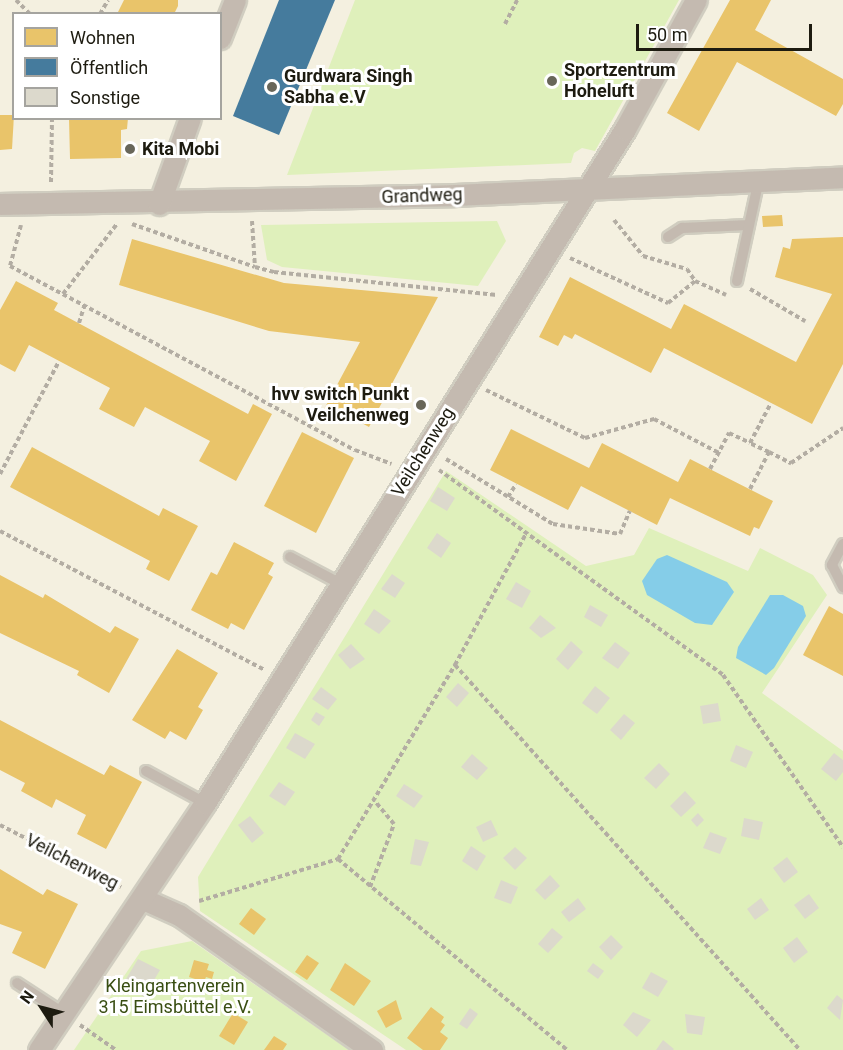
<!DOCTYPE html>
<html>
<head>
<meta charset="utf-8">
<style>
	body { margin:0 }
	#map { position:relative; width:843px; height:1050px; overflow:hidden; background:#f4f0e0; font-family:Roboto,sans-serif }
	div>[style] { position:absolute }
	.green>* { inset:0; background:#dff0bb }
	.water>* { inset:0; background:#85cde8 }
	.homes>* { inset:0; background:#e9c46a }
	.public>* { inset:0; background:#457b9d }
	.building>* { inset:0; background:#dcd9cc }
	.path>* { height:4px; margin-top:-2px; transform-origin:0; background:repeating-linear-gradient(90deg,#b3ada3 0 4.5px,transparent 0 7.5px) }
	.roads { filter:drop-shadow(2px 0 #d0cdc0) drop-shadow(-2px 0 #d0cdc0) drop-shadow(0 2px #d0cdc0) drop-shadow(0 -2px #d0cdc0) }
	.service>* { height:10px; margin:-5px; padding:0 5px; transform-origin:5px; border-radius:5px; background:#c4bab0 }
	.minor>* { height:21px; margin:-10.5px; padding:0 10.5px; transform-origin:10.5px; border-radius:10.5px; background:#c4bab0 }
	.dots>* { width:16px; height:16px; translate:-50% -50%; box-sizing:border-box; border:3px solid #fff; border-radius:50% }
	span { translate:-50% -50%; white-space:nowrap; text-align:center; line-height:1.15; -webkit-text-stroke:6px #fff; paint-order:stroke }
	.poi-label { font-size:18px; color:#1d1b10; font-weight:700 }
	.left { translate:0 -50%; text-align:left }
	.right { translate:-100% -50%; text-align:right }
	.street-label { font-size:18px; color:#1d1b10 }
	.park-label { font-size:18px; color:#394e12 }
	.legend { position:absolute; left:12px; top:12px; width:210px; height:108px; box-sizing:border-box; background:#fff; border:2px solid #a5a49f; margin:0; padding:8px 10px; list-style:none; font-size:18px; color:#1d1b10 }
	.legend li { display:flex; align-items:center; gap:12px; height:30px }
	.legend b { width:30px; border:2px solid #a5a49f }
	.north { position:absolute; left:12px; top:978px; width:60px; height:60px; -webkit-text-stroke:4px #fff; paint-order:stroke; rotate:306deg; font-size:16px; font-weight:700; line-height:24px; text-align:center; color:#1d1b10 }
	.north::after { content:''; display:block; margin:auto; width:21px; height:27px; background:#1d1b10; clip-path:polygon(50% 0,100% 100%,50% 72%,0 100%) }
	.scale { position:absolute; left:636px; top:24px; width:176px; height:27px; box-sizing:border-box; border:3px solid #1d1b10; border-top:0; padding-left:8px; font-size:18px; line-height:21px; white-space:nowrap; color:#1d1b10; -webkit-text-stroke:4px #fff; paint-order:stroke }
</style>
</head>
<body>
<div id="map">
	<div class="green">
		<i style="clip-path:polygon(355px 0,679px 0,595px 151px,582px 148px,574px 153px,571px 163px,287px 175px)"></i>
		<i style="clip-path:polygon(497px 221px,506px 241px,478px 286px,282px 267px,267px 260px,261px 225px)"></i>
		<i style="clip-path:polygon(446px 471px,586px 566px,634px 555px,649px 528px,748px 571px,760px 548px,813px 575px,827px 595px,762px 693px,843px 751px,843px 1050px,406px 1050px,200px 911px,198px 877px)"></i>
		<i style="clip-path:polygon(192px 941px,349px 1050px,74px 1050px,141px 951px)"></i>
	</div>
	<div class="water">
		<i style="clip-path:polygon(667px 555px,727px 582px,734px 592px,712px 625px,695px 623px,647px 595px,642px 581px,657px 559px)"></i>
		<i style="clip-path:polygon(770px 595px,783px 595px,803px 606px,806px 616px,774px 668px,766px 675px,736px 658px,738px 647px)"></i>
	</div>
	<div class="homes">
		<i style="clip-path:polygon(124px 0,178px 0,178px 6px,174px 14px,117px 14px)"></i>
		<i style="clip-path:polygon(730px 0,771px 0,755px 30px,843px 79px,843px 104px,836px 116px,737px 62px,699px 131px,667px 113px)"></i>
		<i style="clip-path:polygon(0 115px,14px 115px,12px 149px,0 150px)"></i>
		<i style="clip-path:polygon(69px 118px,128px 118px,127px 129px,121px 130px,121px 158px,70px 159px)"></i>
		<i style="clip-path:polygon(782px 215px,783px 226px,763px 227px,762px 216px)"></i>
		<i style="clip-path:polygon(843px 237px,843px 364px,812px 424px,664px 348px,651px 373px,575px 334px,572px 339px,564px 335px,558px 346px,539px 337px,570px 277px,671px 329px,684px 304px,796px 362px,832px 294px,775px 277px,783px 247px,790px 249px,792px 239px)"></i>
		<i style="clip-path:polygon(132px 239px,284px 283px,438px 297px,369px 427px,343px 413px,338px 422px,322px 413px,360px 342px,269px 331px,119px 285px)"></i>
		<i style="clip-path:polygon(16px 281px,58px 303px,54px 310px,248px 414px,253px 404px,272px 414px,236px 481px,199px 461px,210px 441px,145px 407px,134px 427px,99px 409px,110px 388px,29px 345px,15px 372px,0 364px,0 310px)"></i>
		<i style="clip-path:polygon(511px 429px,589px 468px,602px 443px,678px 482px,690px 459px,773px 501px,759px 529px,754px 527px,750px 536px,670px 498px,657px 525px,581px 486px,568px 510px,490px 470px)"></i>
		<i style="clip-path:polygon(302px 432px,354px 458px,316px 533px,264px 506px)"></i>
		<i style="clip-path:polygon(32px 447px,159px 516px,163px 508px,198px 526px,169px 581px,146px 569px,150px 561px,10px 487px)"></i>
		<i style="clip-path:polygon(234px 542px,274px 563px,268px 574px,273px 577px,244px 630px,231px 623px,228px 629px,191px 610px,211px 572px,217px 575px)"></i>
		<i style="clip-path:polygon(0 575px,43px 598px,45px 594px,110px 633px,115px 626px,139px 639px,109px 693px,77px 675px,79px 671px,0 633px)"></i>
		<i style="clip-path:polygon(829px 606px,843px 614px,843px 676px,803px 655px)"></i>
		<i style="clip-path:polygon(177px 649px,218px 673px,198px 707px,203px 710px,186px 740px,170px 731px,165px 739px,132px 720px)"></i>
		<i style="clip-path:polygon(0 720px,104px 775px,110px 765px,142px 782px,106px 849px,77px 834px,86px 815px,56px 799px,52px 808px,21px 791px,25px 783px,0 770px)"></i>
		<i style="clip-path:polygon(0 869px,43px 895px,47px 889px,78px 904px,45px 969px,12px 953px,22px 932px,0 924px)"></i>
		<i style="clip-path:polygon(251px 908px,266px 919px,254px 935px,239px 924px)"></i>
		<i style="clip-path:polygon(307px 955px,319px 963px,307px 980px,295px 972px)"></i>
		<i style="clip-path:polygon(194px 960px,209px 964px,207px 970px,214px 972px,212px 979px,206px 977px,204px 982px,189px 977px)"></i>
		<i style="clip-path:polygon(345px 963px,371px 981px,354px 1006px,330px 990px)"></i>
		<i style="clip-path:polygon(396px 1000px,402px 1019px,386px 1028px,377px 1011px)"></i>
		<i style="clip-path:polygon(431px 1007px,444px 1017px,441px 1022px,445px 1025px,440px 1032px,448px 1038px,440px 1050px,423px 1050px,407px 1038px)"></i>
		<i style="clip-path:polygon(233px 1013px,248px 1022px,234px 1045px,219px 1036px)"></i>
		<i style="clip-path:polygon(274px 1036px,287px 1044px,283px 1050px,264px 1050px)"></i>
	</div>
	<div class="public">
		<i style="clip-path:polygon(279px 0,335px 0,279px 135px,233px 116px)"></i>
	</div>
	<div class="building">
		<i style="clip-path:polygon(438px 487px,455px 498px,447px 511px,430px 501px)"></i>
		<i style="clip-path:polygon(437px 533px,451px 543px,441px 558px,427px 548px)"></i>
		<i style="clip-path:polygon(392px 574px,405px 583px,395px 598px,381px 589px)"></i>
		<i style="clip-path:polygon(516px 582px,531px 591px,522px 608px,506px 599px)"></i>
		<i style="clip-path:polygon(590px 605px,608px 615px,601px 627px,584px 617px)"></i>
		<i style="clip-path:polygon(374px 609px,391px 621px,379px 634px,364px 624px)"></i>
		<i style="clip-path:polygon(540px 615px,556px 628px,541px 638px,529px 628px)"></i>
		<i style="clip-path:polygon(571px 641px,583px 652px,568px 670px,556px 659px)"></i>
		<i style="clip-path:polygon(615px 642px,630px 653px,618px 669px,602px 658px)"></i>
		<i style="clip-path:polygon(351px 644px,365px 659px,350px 669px,338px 655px)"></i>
		<i style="clip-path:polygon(458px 683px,469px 693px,457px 707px,446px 697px)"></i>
		<i style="clip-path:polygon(595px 686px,610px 698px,597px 714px,582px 703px)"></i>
		<i style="clip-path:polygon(321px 687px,337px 699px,328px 710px,312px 699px)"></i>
		<i style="clip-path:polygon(718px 703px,721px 721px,703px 724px,700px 706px)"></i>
		<i style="clip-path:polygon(316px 712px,325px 717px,319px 726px,311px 720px)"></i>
		<i style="clip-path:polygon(624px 714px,635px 723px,621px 740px,610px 730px)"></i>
		<i style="clip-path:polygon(295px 733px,315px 744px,305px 759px,286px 748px)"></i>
		<i style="clip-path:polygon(736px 745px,753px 752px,746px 768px,730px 761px)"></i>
		<i style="clip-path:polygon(834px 753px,843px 760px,843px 772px,836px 781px,821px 769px)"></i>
		<i style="clip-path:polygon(472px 754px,488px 768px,477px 780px,461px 767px)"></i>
		<i style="clip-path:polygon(659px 763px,670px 774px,656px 789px,644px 778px)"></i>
		<i style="clip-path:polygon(279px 782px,295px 792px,285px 806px,269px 796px)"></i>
		<i style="clip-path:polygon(404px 784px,423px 796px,414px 808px,396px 796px)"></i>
		<i style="clip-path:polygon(685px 791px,696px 803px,681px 817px,670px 806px)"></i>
		<i style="clip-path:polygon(698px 813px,704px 820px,697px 827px,691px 820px)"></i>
		<i style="clip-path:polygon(250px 816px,264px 833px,252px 843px,238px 825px)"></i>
		<i style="clip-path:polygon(744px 818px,763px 822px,759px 840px,741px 836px)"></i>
		<i style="clip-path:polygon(491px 820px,498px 835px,483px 842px,476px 827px)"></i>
		<i style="clip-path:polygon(710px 832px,727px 838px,720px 854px,703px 848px)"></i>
		<i style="clip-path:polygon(415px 839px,429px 842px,421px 866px,410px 864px)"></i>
		<i style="clip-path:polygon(471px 846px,486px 856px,477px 871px,462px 861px)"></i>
		<i style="clip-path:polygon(515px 847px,527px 858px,515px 870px,503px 858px)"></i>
		<i style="clip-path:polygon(787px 857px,798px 872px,784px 883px,773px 868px)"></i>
		<i style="clip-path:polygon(550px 875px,560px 886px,545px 900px,535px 890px)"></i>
		<i style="clip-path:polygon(501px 880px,518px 887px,511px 904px,494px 898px)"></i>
		<i style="clip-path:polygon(809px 894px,819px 908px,805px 919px,794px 905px)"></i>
		<i style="clip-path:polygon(578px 898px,586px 909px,569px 922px,561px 912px)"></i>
		<i style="clip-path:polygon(761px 898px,769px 910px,755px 920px,747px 909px)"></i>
		<i style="clip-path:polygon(552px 928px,563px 937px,548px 953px,538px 944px)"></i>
		<i style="clip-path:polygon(611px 935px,623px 947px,611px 960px,599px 947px)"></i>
		<i style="clip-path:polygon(797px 937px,808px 952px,794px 963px,783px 948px)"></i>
		<i style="clip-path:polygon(138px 959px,160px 970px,144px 997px,123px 984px)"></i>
		<i style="clip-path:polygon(593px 963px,604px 971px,598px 979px,587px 971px)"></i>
		<i style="clip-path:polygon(651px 972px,668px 981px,658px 997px,642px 988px)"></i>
		<i style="clip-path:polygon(837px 995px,843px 1000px,840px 1020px,827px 1008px)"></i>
		<i style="clip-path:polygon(470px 1008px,478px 1014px,467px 1029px,459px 1024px)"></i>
		<i style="clip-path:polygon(633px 1012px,651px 1020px,637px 1037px,623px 1025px)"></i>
		<i style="clip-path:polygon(685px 1014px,705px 1017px,702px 1035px,687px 1033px)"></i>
		<i style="clip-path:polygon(663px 1040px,674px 1049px,673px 1050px,656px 1050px)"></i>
	</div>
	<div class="path">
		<i style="left:16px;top:0;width:20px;rotate:45deg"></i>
		<i style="left:100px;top:14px;width:16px;rotate:-60deg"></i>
		<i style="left:505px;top:24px;width:27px;rotate:-63deg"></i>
		<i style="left:51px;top:182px;width:64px;rotate:-89.1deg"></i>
		<i style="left:614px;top:220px;width:46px;rotate:51.1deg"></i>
		<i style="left:643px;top:256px;width:46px;rotate:16.5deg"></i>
		<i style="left:687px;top:269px;width:14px;rotate:56deg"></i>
		<i style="left:695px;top:281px;width:34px;rotate:24deg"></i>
		<i style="left:252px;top:221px;width:46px;rotate:86.3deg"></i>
		<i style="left:255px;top:267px;width:20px;rotate:15deg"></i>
		<i style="left:274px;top:272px;width:224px;rotate:5.9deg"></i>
		<i style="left:132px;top:224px;width:130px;rotate:19.3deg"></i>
		<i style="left:21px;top:225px;width:42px;rotate:105deg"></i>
		<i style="left:10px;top:266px;width:391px;rotate:28.1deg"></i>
		<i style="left:355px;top:450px;width:39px;rotate:21deg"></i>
		<i style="left:570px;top:258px;width:108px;rotate:24.7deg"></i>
		<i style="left:668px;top:303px;width:35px;rotate:-39deg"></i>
		<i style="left:750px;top:289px;width:64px;rotate:30.2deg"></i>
		<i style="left:63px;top:294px;width:88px;rotate:-52.4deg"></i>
		<i style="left:79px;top:323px;width:17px;rotate:-73deg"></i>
		<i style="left:486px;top:390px;width:110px;rotate:25.9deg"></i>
		<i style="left:585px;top:438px;width:72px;rotate:-15.4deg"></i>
		<i style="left:654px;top:419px;width:73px;rotate:27.6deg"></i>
		<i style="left:769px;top:452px;width:25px;rotate:27deg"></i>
		<i style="left:791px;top:463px;width:63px;rotate:-33.9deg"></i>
		<i style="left:446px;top:459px;width:125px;rotate:31.3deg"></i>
		<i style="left:553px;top:524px;width:68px;rotate:8.5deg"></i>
		<i style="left:620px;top:534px;width:25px;rotate:-67deg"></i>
		<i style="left:710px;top:469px;width:41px;rotate:-62.2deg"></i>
		<i style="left:729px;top:433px;width:23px;rotate:25deg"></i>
		<i style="left:439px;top:470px;width:350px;rotate:35.8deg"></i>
		<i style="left:723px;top:675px;width:210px;rotate:55.1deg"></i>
		<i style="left:0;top:474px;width:127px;rotate:-62.4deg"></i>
		<i style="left:750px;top:489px;width:42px;rotate:-62.8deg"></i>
		<i style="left:769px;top:452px;width:21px;rotate:-155deg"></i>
		<i style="left:750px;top:443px;width:45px;rotate:-62.3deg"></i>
		<i style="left:508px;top:497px;width:15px;rotate:-58deg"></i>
		<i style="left:0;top:531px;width:299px;rotate:27.7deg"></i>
		<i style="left:455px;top:665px;width:517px;rotate:48.14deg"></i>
		<i style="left:0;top:825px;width:136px;rotate:27.1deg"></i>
		<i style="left:338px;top:859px;width:227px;rotate:-58.9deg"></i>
		<i style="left:455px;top:665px;width:151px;rotate:-61.6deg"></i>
		<i style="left:370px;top:887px;width:67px;rotate:-69.1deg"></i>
		<i style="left:394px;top:824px;width:31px;rotate:-130deg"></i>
		<i style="left:199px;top:901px;width:145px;rotate:-16.8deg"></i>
		<i style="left:338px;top:859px;width:298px;rotate:39.8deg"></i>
		<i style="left:80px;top:1025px;width:44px;rotate:34.8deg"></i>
	</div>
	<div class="roads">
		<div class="service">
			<i style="left:668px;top:237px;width:17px;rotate:-33deg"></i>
			<i style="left:682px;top:228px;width:67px;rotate:-2.6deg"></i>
			<i style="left:737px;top:281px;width:104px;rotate:-77.8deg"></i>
			<i style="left:843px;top:544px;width:24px;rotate:118deg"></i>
			<i style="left:832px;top:565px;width:25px;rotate:63deg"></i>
			<i style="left:290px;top:557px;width:58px;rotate:27.9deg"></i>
			<i style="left:146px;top:771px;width:67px;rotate:28.5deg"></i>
			<i style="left:17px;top:983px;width:55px;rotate:33.1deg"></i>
		</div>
		<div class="minor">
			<i style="left:220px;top:38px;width:41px;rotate:-68.5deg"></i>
			<i style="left:0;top:204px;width:454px;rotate:-1.1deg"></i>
			<i style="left:454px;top:195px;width:389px;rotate:-2.6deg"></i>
			<i style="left:159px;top:204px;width:91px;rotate:-70.2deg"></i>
			<i style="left:143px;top:899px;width:39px;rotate:24deg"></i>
			<i style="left:179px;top:915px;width:236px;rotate:35deg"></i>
			<i style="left:39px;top:1050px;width:298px;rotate:-56.1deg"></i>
			<i style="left:205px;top:803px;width:794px;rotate:-58.07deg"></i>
			<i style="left:625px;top:129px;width:147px;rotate:-61.2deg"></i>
		</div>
	</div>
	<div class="dots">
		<i style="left:552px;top:81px;background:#686659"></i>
		<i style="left:272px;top:87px;background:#686659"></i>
		<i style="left:130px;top:149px;background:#686659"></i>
		<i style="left:421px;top:405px;background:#686659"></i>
	</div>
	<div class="poi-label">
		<span class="left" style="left:564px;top:81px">Sportzentrum<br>Hoheluft</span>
		<span class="left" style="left:284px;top:87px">Gurdwara Singh<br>Sabha e.V</span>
		<span class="left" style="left:142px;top:149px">Kita Mobi</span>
		<span class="right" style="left:409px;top:405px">hvv switch Punkt<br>Veilchenweg</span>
	</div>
	<div class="street-label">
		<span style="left:422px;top:196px;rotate:-2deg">Grandweg</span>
		<span style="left:423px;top:452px;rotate:-58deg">Veilchenweg</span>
		<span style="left:72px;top:862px;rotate:27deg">Veilchenweg</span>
	</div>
	<div class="park-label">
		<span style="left:175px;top:997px">Kleingartenverein<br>315 Eimsbüttel e.V.</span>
	</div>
	<ul class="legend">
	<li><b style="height:16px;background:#e9c46a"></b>Wohnen</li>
	<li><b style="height:16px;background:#457b9d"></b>Öffentlich</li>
	<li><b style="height:16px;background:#dcd9cc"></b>Sonstige</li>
	</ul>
	<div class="north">N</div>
	<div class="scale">50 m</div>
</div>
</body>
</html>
